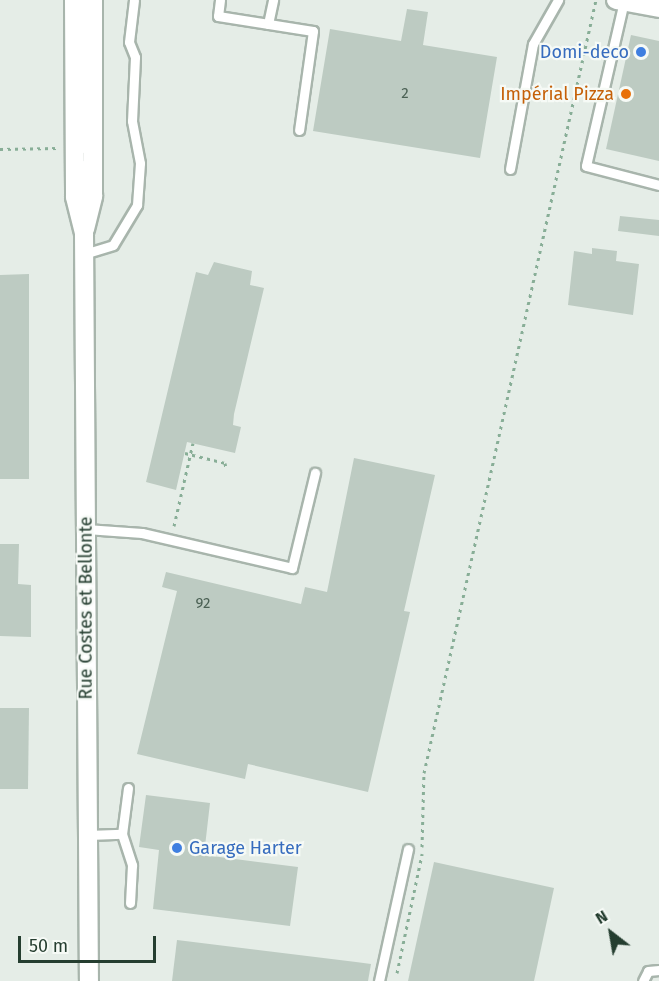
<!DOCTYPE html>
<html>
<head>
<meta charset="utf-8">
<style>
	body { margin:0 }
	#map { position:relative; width:659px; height:981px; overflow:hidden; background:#e5ede7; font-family:"Fira Sans",sans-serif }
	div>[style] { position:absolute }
	.building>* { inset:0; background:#bdcbc2 }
	.path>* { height:3px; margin-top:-1.5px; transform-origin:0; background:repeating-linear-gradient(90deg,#88ae97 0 3px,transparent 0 7.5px) }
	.roads { filter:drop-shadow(2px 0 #a8b5ac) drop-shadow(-2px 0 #a8b5ac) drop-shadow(0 2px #a8b5ac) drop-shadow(0 -2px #a8b5ac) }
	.service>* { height:9px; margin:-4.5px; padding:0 4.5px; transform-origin:4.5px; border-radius:4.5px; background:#fff }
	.tertiary>* { height:18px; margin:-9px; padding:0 9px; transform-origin:9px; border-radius:9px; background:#fff }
	.secondary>* { height:18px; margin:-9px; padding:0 9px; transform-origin:9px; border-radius:9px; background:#fff }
	.dots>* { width:16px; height:16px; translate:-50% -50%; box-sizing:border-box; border:3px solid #f6faf6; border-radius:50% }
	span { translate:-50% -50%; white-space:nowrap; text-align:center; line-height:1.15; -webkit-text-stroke:4.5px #f6faf6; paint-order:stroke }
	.number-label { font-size:15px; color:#4b6154 }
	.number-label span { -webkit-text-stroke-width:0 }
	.shop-label { font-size:18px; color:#366cbe }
	.right { translate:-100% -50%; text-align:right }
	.left { translate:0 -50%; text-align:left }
	.food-label { font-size:18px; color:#c56008 }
	.street-label { font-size:18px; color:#253e30 }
	.north { position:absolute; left:581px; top:903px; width:60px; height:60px; -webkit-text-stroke:4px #f6faf6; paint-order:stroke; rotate:329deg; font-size:16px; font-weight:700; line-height:24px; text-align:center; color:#253e30 }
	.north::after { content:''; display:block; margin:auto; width:21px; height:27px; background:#253e30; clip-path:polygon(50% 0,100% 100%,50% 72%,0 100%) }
	.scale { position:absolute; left:18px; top:936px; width:138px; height:27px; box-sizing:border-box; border:3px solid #253e30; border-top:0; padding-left:8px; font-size:18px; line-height:21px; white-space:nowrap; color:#253e30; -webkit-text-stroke:4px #f6faf6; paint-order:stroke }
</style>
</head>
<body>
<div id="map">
	<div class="building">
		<i style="clip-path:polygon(407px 9px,428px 12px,423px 45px,497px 57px,480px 158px,313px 131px,330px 29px,401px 41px)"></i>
		<i style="clip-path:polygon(631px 35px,659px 41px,659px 161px,606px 149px)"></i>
		<i style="clip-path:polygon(620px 216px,659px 220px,659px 236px,618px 231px)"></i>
		<i style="clip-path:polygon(592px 248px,617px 251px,616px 261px,639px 264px,633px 315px,568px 305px,574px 251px,592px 254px)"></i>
		<i style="clip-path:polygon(214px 262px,252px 271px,250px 285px,264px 288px,234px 414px,233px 425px,241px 427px,235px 453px,187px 442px,176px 490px,146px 482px,196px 272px,208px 275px)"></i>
		<i style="clip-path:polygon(29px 274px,29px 479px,0 479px,0 275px)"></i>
		<i style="clip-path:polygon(354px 458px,435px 475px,404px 611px,410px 612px,368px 792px,248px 764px,245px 779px,137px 754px,177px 591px,162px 587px,166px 572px,301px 604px,305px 587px,327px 592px)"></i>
		<i style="clip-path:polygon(0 544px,19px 544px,18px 584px,31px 585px,31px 637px,0 636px)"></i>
		<i style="clip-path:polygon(0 708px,29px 708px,28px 789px,0 789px)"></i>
		<i style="clip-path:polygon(146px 795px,210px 803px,204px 855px,298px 867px,290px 926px,153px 909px,159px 850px,139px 847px)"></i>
		<i style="clip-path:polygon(434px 862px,554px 888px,534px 981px,408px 981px)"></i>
		<i style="clip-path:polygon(177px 940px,356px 962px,371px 964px,368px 981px,172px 981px)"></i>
	</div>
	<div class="path">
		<i style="left:0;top:149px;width:58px;rotate:-1deg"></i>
		<i style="left:185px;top:453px;width:41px;rotate:14deg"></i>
		<i style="left:225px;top:463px;width:5px;rotate:79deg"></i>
		<i style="left:174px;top:526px;width:85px;rotate:-77.1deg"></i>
		<i style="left:422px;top:847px;width:74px;rotate:-88.5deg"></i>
		<i style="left:424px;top:773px;width:792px;rotate:-77.46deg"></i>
		<i style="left:397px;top:973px;width:122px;rotate:-78.1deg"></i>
	</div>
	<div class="roads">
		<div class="service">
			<i style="left:84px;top:0;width:148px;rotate:90deg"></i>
			<i style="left:220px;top:0;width:16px;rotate:97deg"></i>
			<i style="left:218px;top:16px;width:96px;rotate:9deg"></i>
			<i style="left:313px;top:31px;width:100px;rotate:98deg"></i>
			<i style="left:624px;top:1px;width:169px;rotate:103deg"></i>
			<i style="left:586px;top:166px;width:75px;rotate:14.6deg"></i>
			<i style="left:268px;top:24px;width:25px;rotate:-78deg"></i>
			<i style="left:510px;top:169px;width:127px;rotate:-79.6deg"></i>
			<i style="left:533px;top:44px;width:51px;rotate:-60.4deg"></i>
			<i style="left:84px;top:202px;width:37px;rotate:-90deg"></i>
			<i style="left:84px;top:254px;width:30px;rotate:-17deg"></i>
			<i style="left:113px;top:245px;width:47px;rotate:-59deg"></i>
			<i style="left:137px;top:205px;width:42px;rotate:-85.9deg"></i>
			<i style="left:140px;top:163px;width:43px;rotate:-100.8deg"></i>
			<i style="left:132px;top:121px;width:64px;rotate:-87.3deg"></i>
			<i style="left:135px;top:57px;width:16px;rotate:-112deg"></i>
			<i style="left:129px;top:42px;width:42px;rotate:-83.2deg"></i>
			<i style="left:86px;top:529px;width:56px;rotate:4.1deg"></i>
			<i style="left:142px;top:533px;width:154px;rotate:13.1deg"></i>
			<i style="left:292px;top:568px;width:98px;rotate:-76.4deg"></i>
			<i style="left:128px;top:788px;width:46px;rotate:97.4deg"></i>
			<i style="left:122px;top:834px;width:33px;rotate:72deg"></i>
			<i style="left:132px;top:865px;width:38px;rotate:93deg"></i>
			<i style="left:88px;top:835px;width:34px;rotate:-2deg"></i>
			<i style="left:379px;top:981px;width:135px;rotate:-77.6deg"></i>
			<i style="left:643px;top:981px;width:11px;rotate:-63deg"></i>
			<i style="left:648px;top:971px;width:11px;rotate:-5deg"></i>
		</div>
		<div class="tertiary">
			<i style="left:616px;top:0;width:44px;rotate:10.5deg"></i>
		</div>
		<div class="secondary">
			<i style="left:74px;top:0;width:197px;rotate:89.7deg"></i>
			<i style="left:75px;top:197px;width:38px;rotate:76deg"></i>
			<i style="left:84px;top:234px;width:747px;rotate:89.62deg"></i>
			<i style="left:85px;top:229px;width:34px;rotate:-76deg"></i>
			<i style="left:93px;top:196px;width:196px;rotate:-90deg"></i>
		</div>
	</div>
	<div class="dots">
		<i style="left:641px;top:52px;background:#3f7fe0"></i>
		<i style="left:626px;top:94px;background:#e8710a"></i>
		<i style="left:177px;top:848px;background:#3f7fe0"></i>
	</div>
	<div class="number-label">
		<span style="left:405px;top:94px">2</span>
		<span style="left:203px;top:604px">92</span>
	</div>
	<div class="shop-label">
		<span class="right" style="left:629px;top:52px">Domi-deco</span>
		<span class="left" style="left:189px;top:848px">Garage Harter</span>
	</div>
	<div class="food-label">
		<span class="right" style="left:614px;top:94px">Impérial Pizza</span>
	</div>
	<div class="street-label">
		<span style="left:86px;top:608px;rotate:-90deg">Rue Costes et Bellonte</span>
	</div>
	<div class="north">N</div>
	<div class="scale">50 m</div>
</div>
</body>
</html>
